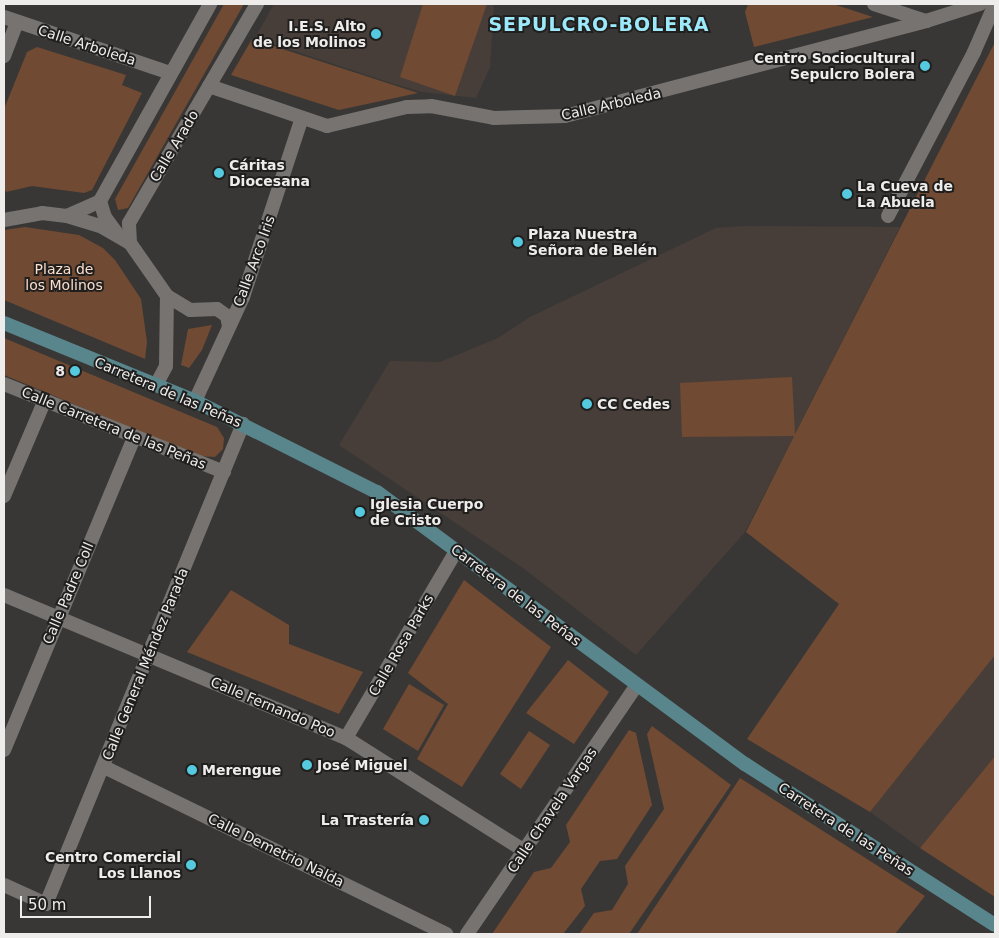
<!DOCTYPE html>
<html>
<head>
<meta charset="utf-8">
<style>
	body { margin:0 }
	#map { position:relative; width:999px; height:938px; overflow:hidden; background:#393735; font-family:"DejaVu Sans",sans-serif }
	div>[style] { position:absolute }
	.built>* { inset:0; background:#473e39 }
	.green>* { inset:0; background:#704a32 }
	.minor>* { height:14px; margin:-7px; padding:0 7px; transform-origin:7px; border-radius:7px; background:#767371 }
	.secondary>* { height:14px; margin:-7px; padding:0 7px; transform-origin:7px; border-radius:7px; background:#58868c }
	.dots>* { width:14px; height:14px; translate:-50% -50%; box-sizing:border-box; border:2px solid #201f1e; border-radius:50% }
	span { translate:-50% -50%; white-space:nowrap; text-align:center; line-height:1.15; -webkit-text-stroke:4px #201f1e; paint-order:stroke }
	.poi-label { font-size:14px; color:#efedec; font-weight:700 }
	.right { translate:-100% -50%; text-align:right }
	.left { translate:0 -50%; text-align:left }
	.street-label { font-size:14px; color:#efedec }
	.park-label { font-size:14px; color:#faddcb }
	.district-label { font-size:19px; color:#9be9fa; font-weight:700; letter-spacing:1px }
	.frame { position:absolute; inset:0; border:5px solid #efedec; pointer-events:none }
	.scale { position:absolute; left:20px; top:896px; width:131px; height:22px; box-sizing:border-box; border:2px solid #efedec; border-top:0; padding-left:6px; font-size:15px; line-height:18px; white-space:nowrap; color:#efedec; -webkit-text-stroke:4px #201f1e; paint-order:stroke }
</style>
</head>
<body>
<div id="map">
	<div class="built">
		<i style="clip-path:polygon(274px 4px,494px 4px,490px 67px,476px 98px,422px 92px,391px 83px,255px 38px)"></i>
		<i style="clip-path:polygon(744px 226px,900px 227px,745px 532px,636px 655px,523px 568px,339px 445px,390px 361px,440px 362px,498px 338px,530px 317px,716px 228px)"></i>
		<i style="clip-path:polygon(995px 654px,995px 756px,920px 848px,870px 812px)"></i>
	</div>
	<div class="green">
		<i style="clip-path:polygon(224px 4px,244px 4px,128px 208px,118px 210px,115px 199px)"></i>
		<i style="clip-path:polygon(423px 4px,487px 4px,455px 96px,400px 77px)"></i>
		<i style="clip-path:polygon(748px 4px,833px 4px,873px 17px,754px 47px,745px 12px)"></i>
		<i style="clip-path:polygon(995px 35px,995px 655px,870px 812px,747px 739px,839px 604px,746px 532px,794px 436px,682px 437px,680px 383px,792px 377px,795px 434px,994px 44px)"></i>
		<i style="clip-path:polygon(252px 39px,418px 93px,339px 110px,231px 75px)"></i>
		<i style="clip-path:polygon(37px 47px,126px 75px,122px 85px,142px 93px,92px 190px,84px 193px,32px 186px,6px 192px,4px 188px,4px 109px,27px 52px)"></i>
		<i style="clip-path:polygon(25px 227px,79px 235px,103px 248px,115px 260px,141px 299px,147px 342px,145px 359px,4px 300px,4px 230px)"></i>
		<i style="clip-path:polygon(212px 325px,202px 350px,189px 368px,181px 365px,188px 329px)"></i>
		<i style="clip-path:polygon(4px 338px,217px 427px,224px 438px,223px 449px,215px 457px,198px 456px,4px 375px)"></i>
		<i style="clip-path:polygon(464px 580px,551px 647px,462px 787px,417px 759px,448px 704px,408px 673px)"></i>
		<i style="clip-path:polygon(231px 590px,289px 625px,289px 644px,363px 672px,339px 714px,187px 652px)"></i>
		<i style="clip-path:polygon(568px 660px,609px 692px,574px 744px,526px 713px)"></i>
		<i style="clip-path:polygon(409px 684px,444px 705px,418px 751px,383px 729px)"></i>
		<i style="clip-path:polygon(652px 726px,731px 785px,629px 934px,579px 934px,594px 913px,612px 910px,628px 884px,625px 866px,664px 809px,647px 734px)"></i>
		<i style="clip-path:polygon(629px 730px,636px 733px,652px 805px,617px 859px,600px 861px,581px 889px,585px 906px,563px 934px,492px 934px,534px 872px,551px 868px,570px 842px,566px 825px)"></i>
		<i style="clip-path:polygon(529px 731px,550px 745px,521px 789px,500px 774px)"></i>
		<i style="clip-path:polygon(995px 756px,995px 897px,920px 848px)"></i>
		<i style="clip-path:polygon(740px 778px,925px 896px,895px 934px,637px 934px)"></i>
	</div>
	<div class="minor">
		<i style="left:874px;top:4px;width:55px;rotate:18.1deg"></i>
		<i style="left:4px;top:17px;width:175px;rotate:18.6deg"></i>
		<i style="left:4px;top:56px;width:36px;rotate:-69deg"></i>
		<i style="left:209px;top:86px;width:125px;rotate:18.7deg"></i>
		<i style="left:327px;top:126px;width:82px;rotate:-13.4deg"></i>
		<i style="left:407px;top:107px;width:24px;rotate:-2deg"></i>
		<i style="left:431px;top:106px;width:64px;rotate:10.8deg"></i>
		<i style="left:494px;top:118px;width:71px;rotate:-1.6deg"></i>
		<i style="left:565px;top:116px;width:373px;rotate:-14.7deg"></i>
		<i style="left:926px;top:21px;width:57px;rotate:-17.5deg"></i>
		<i style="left:100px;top:201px;width:17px;rotate:73deg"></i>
		<i style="left:105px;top:217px;width:19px;rotate:54deg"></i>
		<i style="left:67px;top:216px;width:36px;rotate:-24deg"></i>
		<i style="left:100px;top:201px;width:226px;rotate:-60.8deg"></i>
		<i style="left:888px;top:216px;width:185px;rotate:-62.3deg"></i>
		<i style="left:974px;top:52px;width:52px;rotate:-66.4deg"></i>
		<i style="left:4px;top:220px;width:39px;rotate:-10deg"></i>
		<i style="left:42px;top:213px;width:25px;rotate:7deg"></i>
		<i style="left:67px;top:216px;width:37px;rotate:17deg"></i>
		<i style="left:102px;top:227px;width:32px;rotate:30deg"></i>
		<i style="left:130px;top:243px;width:65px;rotate:55.1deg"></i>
		<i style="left:167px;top:296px;width:27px;rotate:31deg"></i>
		<i style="left:190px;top:310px;width:27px;rotate:-2deg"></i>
		<i style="left:217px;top:309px;width:12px;rotate:35deg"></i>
		<i style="left:227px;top:316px;width:10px;rotate:79deg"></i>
		<i style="left:130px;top:243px;width:20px;rotate:-93deg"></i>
		<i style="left:129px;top:223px;width:254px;rotate:-59.7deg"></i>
		<i style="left:4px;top:384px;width:237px;rotate:21.8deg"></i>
		<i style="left:156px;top:385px;width:21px;rotate:-62deg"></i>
		<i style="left:166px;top:366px;width:70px;rotate:-89.2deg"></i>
		<i style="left:195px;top:401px;width:115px;rotate:-65.2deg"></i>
		<i style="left:243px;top:297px;width:188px;rotate:-71.8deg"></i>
		<i style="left:4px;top:496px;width:104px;rotate:-66.9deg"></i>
		<i style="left:4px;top:595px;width:371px;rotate:22.7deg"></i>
		<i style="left:346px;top:738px;width:212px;rotate:32.3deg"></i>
		<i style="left:346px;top:738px;width:217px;rotate:-59.5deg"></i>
		<i style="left:4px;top:750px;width:338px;rotate:-67.4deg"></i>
		<i style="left:104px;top:767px;width:381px;rotate:26deg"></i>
		<i style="left:4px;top:885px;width:46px;rotate:24.3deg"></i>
		<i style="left:46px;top:904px;width:519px;rotate:-67.69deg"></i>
		<i style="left:467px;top:934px;width:300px;rotate:-55.7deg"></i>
	</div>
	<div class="secondary">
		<i style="left:4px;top:323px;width:206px;rotate:22.2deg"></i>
		<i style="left:195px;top:401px;width:203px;rotate:26.6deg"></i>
		<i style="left:377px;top:492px;width:458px;rotate:36.5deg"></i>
		<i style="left:745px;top:764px;width:297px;rotate:32.8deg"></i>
	</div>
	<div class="dots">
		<i style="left:376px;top:34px;background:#55cadf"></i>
		<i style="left:925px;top:66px;background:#55cadf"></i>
		<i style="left:219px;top:173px;background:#55cadf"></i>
		<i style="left:847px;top:194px;background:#55cadf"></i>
		<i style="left:518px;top:242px;background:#55cadf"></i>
		<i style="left:75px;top:371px;background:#55cadf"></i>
		<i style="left:587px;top:404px;background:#55cadf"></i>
		<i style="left:360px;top:512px;background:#55cadf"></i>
		<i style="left:307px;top:765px;background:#55cadf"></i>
		<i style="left:192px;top:770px;background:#55cadf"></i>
		<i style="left:424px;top:820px;background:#55cadf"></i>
		<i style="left:191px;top:865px;background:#55cadf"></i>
	</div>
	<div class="poi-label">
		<span class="right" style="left:366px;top:34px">I.E.S. Alto<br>de los Molinos</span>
		<span class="right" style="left:915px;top:66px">Centro Sociocultural<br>Sepulcro Bolera</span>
		<span class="left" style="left:229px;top:173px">Cáritas<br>Diocesana</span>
		<span class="left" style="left:857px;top:194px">La Cueva de<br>La Abuela</span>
		<span class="left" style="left:528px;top:242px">Plaza Nuestra<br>Señora de Belén</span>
		<span class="right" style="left:65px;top:371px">8</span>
		<span class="left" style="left:597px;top:404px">CC Cedes</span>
		<span class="left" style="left:370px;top:512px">Iglesia Cuerpo<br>de Cristo</span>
		<span class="left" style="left:317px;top:765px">José Miguel</span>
		<span class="left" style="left:202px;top:770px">Merengue</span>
		<span class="right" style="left:414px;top:820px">La Trastería</span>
		<span class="right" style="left:181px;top:865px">Centro Comercial<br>Los Llanos</span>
	</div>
	<div class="street-label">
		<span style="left:87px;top:45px;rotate:18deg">Calle Arboleda</span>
		<span style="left:611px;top:104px;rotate:-13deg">Calle Arboleda</span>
		<span style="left:174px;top:146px;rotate:-59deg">Calle Arado</span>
		<span style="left:254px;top:261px;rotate:-70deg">Calle Arco Iris</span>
		<span style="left:168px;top:392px;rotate:23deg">Carretera de las Peñas</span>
		<span style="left:114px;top:428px;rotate:22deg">Calle Carretera de las Peñas</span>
		<span style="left:68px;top:593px;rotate:-67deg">Calle Padre Coll</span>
		<span style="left:516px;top:595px;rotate:37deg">Carretera de las Peñas</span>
		<span style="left:401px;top:645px;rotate:-60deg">Calle Rosa Parks</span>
		<span style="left:145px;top:664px;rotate:-68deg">Calle General Méndez Parada</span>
		<span style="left:273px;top:707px;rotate:23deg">Calle Fernando Poo</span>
		<span style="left:552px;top:810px;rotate:-56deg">Calle Chavela Vargas</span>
		<span style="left:846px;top:829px;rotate:33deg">Carretera de las Peñas</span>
		<span style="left:276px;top:850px;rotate:26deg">Calle Demetrio Nalda</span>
	</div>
	<div class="park-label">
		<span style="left:64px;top:277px">Plaza de<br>los Molinos</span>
	</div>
	<div class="district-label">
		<span style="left:599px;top:25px">SEPULCRO-BOLERA</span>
	</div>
	<div class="frame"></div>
	<div class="scale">50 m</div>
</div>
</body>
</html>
